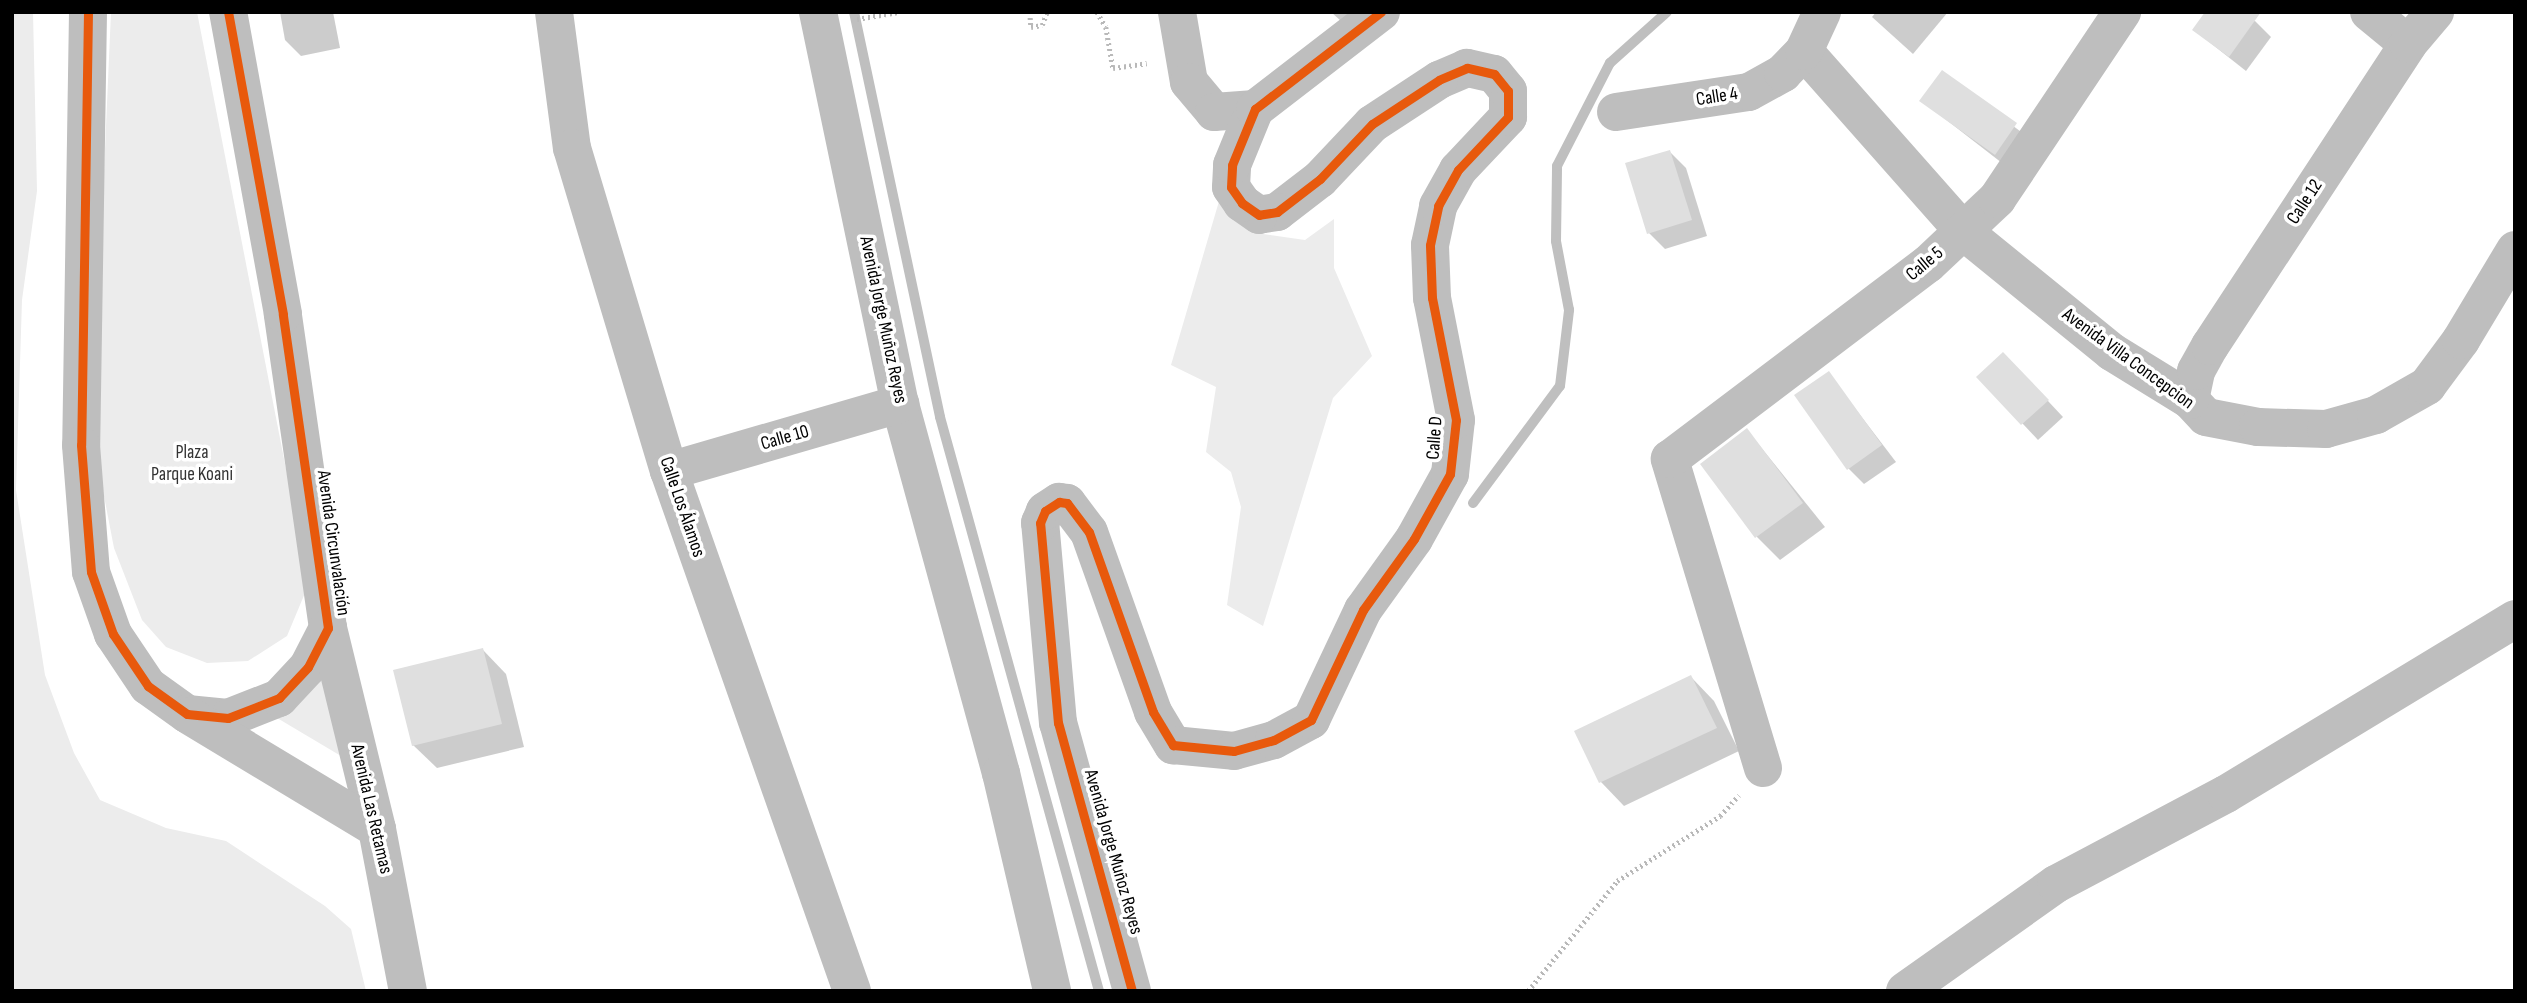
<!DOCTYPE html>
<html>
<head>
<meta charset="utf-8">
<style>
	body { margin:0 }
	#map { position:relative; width:2527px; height:1003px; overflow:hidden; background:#fff; font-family:"Sofia Sans Condensed",sans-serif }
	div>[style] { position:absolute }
	.green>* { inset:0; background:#ececec }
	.shadow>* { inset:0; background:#0003 }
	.stream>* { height:10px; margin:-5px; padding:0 5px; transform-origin:5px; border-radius:5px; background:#bfbfbf }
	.building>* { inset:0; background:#dfdfdf }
	.path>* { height:4.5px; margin-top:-2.25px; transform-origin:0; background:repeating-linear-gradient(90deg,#b9b9b9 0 2px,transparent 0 5.5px) }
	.minor>* { height:38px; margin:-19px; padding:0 19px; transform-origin:19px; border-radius:19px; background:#bebebe }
	.cycleway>* { height:9px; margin:-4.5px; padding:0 4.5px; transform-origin:4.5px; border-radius:4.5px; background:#e8590c }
	span { translate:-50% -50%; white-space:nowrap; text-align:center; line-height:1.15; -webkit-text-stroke:7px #fff; paint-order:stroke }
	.street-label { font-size:19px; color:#000 }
	.park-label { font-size:19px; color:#333 }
	.frame { position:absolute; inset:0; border:14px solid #000; pointer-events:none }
</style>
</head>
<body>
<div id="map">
	<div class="green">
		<i style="clip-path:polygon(12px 12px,33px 12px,37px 191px,22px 300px,16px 490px,45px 675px,74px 753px,100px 800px,166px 828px,226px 841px,325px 906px,351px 929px,366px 991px,12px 991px)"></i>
		<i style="clip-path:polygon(111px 12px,197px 12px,300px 541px,305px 593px,287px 636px,248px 661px,207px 663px,166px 647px,142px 620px,114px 548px,99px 470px,96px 355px)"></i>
		<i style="clip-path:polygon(1222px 191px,1263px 234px,1305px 240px,1334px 219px,1334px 268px,1372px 356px,1333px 398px,1263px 626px,1227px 605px,1241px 507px,1231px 472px,1206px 452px,1216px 387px,1171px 365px)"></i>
		<i style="clip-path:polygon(323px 661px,341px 756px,262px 709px)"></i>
	</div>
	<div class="shadow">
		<i style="clip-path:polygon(280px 12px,333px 12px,340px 48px,301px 56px,285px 40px)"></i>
		<i style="clip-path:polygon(1331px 12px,1365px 12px,1341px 21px)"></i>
		<i style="clip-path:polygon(1876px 12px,1948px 12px,1913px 54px,1872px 17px)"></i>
		<i style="clip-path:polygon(2255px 21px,2271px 37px,2246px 71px,2194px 30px)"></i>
		<i style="clip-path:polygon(1942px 73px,2032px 140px,2011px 170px,1922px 101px)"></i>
		<i style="clip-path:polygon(1670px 152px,1686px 168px,1707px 236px,1665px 249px,1649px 233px)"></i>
		<i style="clip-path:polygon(2019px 370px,2063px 417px,2038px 440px,1979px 377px)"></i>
		<i style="clip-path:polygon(1828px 373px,1896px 462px,1864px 484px,1848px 468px)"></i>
		<i style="clip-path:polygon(1747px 430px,1825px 527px,1780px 560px,1757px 537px)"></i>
		<i style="clip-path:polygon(483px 650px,506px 674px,524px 747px,437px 768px,413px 745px)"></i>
		<i style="clip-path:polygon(1691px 677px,1714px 701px,1739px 751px,1624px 806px,1601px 782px,1576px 732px)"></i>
	</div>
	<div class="stream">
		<i style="left:854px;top:12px;width:414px;rotate:78deg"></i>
		<i style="left:940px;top:417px;width:596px;rotate:74.52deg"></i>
		<i style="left:1473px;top:503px;width:146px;rotate:-53.4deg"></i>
		<i style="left:1560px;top:386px;width:77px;rotate:-83.2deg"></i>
		<i style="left:1569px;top:310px;width:70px;rotate:-100.7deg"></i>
		<i style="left:1556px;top:241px;width:75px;rotate:-89.2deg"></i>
		<i style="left:1557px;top:166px;width:116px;rotate:-62.8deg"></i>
		<i style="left:1610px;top:63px;width:76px;rotate:-41.8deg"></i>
	</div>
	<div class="building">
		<i style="clip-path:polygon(2205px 12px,2261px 12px,2229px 57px,2192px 30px)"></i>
		<i style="clip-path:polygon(1942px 70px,2017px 123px,1995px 155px,1919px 101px)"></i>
		<i style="clip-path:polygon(1670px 150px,1692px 220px,1647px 234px,1625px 163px)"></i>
		<i style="clip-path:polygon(2003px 352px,2049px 400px,2021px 425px,1976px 377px)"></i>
		<i style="clip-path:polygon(1829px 371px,1882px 445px,1847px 470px,1794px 395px)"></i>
		<i style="clip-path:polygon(1747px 428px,1803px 503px,1755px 538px,1700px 464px)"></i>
		<i style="clip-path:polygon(483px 648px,502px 724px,412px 746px,393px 670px)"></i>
		<i style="clip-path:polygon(1691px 675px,1717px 728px,1599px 783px,1574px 731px)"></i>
	</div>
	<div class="path">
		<i style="left:1030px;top:12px;width:15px;rotate:86deg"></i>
		<i style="left:1031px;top:27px;width:11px;rotate:-10deg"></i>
		<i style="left:1042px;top:25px;width:14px;rotate:-69deg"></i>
		<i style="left:1097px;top:12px;width:17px;rotate:59deg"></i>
		<i style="left:1106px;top:27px;width:42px;rotate:80.3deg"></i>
		<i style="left:1113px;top:68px;width:34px;rotate:-8deg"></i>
		<i style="left:857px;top:19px;width:42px;rotate:-9.7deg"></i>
		<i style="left:1528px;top:991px;width:141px;rotate:-51deg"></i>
		<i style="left:1617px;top:881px;width:122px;rotate:-32.3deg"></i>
		<i style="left:1720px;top:816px;width:28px;rotate:-48deg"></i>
	</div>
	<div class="minor">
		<i style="left:88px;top:12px;width:433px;rotate:90.9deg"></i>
		<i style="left:81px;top:445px;width:127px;rotate:85.5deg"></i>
		<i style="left:91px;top:572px;width:66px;rotate:70.5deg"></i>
		<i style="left:113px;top:634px;width:63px;rotate:56.1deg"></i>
		<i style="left:148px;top:686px;width:48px;rotate:35.7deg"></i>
		<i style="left:187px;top:714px;width:41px;rotate:5.6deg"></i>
		<i style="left:228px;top:718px;width:55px;rotate:-21.4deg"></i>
		<i style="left:279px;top:698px;width:42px;rotate:-46.9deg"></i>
		<i style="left:308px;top:667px;width:44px;rotate:-62.9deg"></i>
		<i style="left:328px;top:628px;width:317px;rotate:-98.2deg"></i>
		<i style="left:283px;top:314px;width:307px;rotate:-100.3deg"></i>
		<i style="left:554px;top:12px;width:137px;rotate:82.5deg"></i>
		<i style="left:572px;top:148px;width:337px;rotate:73.3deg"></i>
		<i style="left:669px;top:471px;width:551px;rotate:70.61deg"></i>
		<i style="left:818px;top:12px;width:400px;rotate:78.2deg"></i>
		<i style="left:900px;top:404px;width:383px;rotate:74.7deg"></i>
		<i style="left:1001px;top:773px;width:224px;rotate:76.8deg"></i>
		<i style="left:1177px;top:12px;width:71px;rotate:80.3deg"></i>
		<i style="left:1189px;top:82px;width:39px;rotate:50deg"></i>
		<i style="left:1214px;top:112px;width:41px;rotate:-4.2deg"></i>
		<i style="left:2369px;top:12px;width:50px;rotate:39.4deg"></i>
		<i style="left:1804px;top:51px;width:240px;rotate:48.5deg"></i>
		<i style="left:1963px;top:231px;width:192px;rotate:39.1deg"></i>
		<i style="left:2112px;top:352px;width:92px;rotate:31.6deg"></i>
		<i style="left:2190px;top:400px;width:23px;rotate:47deg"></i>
		<i style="left:2206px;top:417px;width:53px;rotate:10.9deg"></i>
		<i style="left:2258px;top:427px;width:68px;rotate:1.7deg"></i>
		<i style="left:2326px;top:429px;width:52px;rotate:-15.6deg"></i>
		<i style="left:2376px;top:415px;width:59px;rotate:-29.6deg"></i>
		<i style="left:2427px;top:386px;width:57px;rotate:-53.5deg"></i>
		<i style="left:2461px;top:340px;width:105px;rotate:-59deg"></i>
		<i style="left:1616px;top:112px;width:134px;rotate:-8.6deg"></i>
		<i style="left:1749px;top:92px;width:39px;rotate:-29deg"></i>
		<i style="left:1783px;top:73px;width:30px;rotate:-46deg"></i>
		<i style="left:1804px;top:51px;width:43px;rotate:-65.2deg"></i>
		<i style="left:2190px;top:400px;width:30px;rotate:-78deg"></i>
		<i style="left:2196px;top:371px;width:29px;rotate:-61deg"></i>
		<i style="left:2210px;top:346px;width:361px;rotate:-56.7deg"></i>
		<i style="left:2408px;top:44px;width:42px;rotate:-49.8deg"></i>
		<i style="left:669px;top:471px;width:241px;rotate:-16.2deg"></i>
		<i style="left:328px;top:628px;width:207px;rotate:76.3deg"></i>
		<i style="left:377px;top:829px;width:165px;rotate:79.2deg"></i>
		<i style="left:190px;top:716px;width:218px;rotate:31.1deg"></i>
		<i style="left:1763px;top:768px;width:323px;rotate:-106.8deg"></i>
		<i style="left:1670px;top:459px;width:323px;rotate:-37.1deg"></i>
		<i style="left:1928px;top:264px;width:95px;rotate:-43.3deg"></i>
		<i style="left:1997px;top:199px;width:225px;rotate:-56.2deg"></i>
		<i style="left:1132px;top:991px;width:278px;rotate:-105.4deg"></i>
		<i style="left:1058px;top:723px;width:201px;rotate:-95.1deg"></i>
		<i style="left:1040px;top:523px;width:13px;rotate:-67deg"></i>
		<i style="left:1045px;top:511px;width:17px;rotate:-33deg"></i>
		<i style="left:1059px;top:502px;width:8px;rotate:7deg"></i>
		<i style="left:1067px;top:503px;width:36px;rotate:53deg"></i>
		<i style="left:1089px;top:532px;width:191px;rotate:70.4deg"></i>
		<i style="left:1153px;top:712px;width:39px;rotate:59deg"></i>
		<i style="left:1173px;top:745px;width:61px;rotate:5.6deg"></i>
		<i style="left:1234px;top:751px;width:41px;rotate:-15.4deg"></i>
		<i style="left:1274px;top:740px;width:42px;rotate:-28.4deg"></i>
		<i style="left:1311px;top:720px;width:122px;rotate:-64.7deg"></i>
		<i style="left:1363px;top:610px;width:87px;rotate:-54.3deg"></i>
		<i style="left:1414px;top:539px;width:74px;rotate:-61deg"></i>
		<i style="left:1450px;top:474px;width:54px;rotate:-83.7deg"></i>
		<i style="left:1456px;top:420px;width:124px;rotate:-101.1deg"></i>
		<i style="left:1432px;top:298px;width:53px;rotate:-92.2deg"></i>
		<i style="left:1430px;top:245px;width:40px;rotate:-78deg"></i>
		<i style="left:1438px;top:206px;width:41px;rotate:-60.9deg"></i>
		<i style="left:1458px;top:170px;width:73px;rotate:-46.7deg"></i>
		<i style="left:1508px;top:117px;width:26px;rotate:-90deg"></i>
		<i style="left:1508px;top:91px;width:22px;rotate:-129deg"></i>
		<i style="left:1494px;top:74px;width:28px;rotate:-167deg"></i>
		<i style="left:1467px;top:68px;width:30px;rotate:157deg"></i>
		<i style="left:1439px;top:80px;width:80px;rotate:146.7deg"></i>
		<i style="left:1372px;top:124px;width:76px;rotate:133.4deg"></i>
		<i style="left:1320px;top:179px;width:54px;rotate:142.5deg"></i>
		<i style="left:1277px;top:212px;width:18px;rotate:171deg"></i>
		<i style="left:1259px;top:215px;width:21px;rotate:-145deg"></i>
		<i style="left:1242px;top:203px;width:19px;rotate:-125deg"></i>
		<i style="left:1231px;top:187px;width:22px;rotate:-87deg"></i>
		<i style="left:1232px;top:165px;width:61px;rotate:-67.7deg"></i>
		<i style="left:1255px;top:109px;width:159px;rotate:-37.6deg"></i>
		<i style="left:1905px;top:991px;width:185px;rotate:-35.3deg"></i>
		<i style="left:2056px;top:884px;width:192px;rotate:-27.9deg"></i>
		<i style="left:2226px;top:794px;width:338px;rotate:-31.2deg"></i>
	</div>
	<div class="cycleway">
		<i style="left:88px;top:12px;width:433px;rotate:90.9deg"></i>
		<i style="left:81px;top:445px;width:127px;rotate:85.5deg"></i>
		<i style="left:91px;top:572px;width:66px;rotate:70.5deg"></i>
		<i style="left:113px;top:634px;width:63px;rotate:56.1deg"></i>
		<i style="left:148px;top:686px;width:48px;rotate:35.7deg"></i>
		<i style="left:187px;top:714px;width:41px;rotate:5.6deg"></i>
		<i style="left:228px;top:718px;width:55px;rotate:-21.4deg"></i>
		<i style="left:279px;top:698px;width:42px;rotate:-46.9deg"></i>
		<i style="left:308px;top:667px;width:44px;rotate:-62.9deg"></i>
		<i style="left:328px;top:628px;width:317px;rotate:-98.2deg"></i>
		<i style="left:283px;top:314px;width:307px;rotate:-100.3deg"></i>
		<i style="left:1132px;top:991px;width:278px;rotate:-105.4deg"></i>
		<i style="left:1058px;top:723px;width:201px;rotate:-95.1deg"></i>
		<i style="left:1040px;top:523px;width:13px;rotate:-67deg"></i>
		<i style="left:1045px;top:511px;width:17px;rotate:-33deg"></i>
		<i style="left:1059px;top:502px;width:8px;rotate:7deg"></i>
		<i style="left:1067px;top:503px;width:36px;rotate:53deg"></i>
		<i style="left:1089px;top:532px;width:191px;rotate:70.4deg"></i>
		<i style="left:1153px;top:712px;width:39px;rotate:59deg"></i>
		<i style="left:1173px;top:745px;width:61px;rotate:5.6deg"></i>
		<i style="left:1234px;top:751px;width:41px;rotate:-15.4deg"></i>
		<i style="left:1274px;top:740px;width:42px;rotate:-28.4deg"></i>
		<i style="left:1311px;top:720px;width:122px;rotate:-64.7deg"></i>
		<i style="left:1363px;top:610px;width:87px;rotate:-54.3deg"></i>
		<i style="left:1414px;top:539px;width:74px;rotate:-61deg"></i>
		<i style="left:1450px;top:474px;width:54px;rotate:-83.7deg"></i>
		<i style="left:1456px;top:420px;width:124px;rotate:-101.1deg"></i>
		<i style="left:1432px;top:298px;width:53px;rotate:-92.2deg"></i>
		<i style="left:1430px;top:245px;width:40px;rotate:-78deg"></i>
		<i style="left:1438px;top:206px;width:41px;rotate:-60.9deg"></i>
		<i style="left:1458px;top:170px;width:73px;rotate:-46.7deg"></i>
		<i style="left:1508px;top:117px;width:26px;rotate:-90deg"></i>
		<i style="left:1508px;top:91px;width:22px;rotate:-129deg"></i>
		<i style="left:1494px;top:74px;width:28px;rotate:-167deg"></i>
		<i style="left:1467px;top:68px;width:30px;rotate:157deg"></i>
		<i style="left:1439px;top:80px;width:80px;rotate:146.7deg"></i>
		<i style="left:1372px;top:124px;width:76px;rotate:133.4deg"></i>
		<i style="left:1320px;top:179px;width:54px;rotate:142.5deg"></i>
		<i style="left:1277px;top:212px;width:18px;rotate:171deg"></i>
		<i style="left:1259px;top:215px;width:21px;rotate:-145deg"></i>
		<i style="left:1242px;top:203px;width:19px;rotate:-125deg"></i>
		<i style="left:1231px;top:187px;width:22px;rotate:-87deg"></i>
		<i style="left:1232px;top:165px;width:61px;rotate:-67.7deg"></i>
		<i style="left:1255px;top:109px;width:159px;rotate:-37.6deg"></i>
	</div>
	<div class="street-label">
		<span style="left:1717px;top:97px;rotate:-9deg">Calle 4</span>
		<span style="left:2305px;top:202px;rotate:-57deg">Calle 12</span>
		<span style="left:1925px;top:264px;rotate:-40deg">Calle 5</span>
		<span style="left:883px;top:320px;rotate:78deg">Avenida Jorge Muñoz Reyes</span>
		<span style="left:2128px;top:359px;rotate:36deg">Avenida Villa Concepcion</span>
		<span style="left:785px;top:438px;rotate:-16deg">Calle 10</span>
		<span style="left:1435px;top:438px;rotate:-86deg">Calle D</span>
		<span style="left:682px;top:507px;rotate:71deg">Calle Los Álamos</span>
		<span style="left:333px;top:543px;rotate:82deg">Avenida Circunvalación</span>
		<span style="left:371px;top:809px;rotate:77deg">Avenida Las Retamas</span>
		<span style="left:1113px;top:852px;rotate:74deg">Avenida Jorge Muñoz Reyes</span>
	</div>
	<div class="park-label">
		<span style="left:192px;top:464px">Plaza<br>Parque Koani</span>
	</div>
	<div class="frame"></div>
</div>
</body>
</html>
